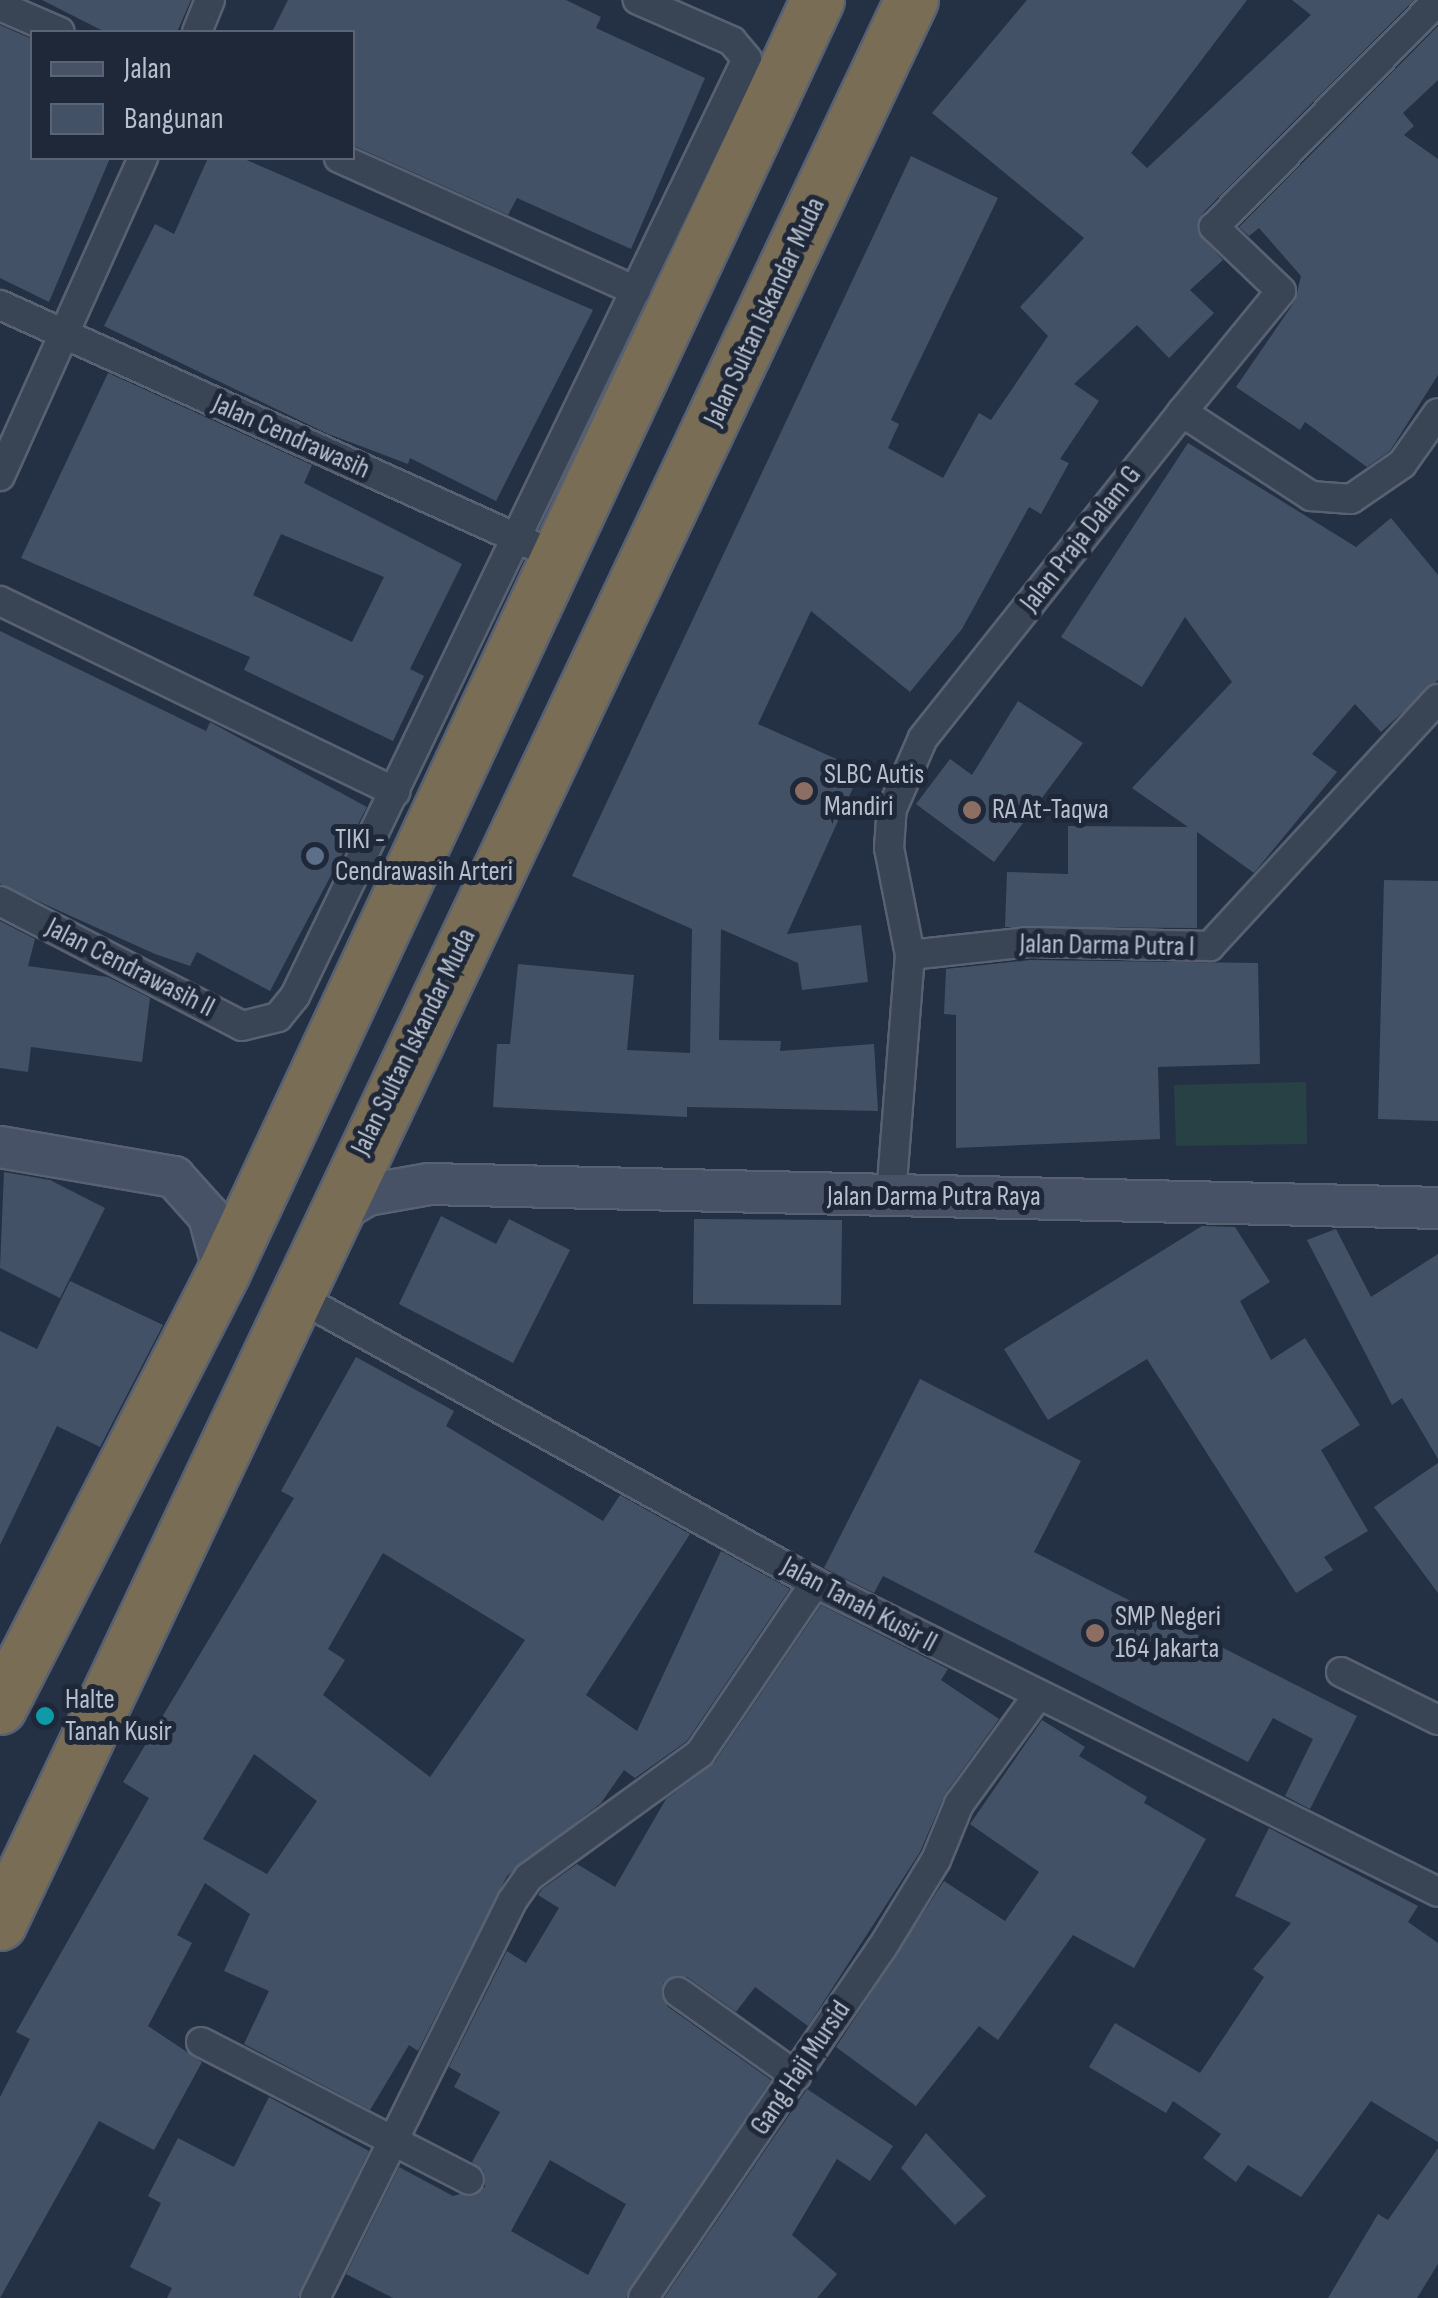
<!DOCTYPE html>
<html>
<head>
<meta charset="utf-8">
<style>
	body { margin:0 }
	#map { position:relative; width:1438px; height:2298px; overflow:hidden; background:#243145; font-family:"Sofia Sans Condensed",sans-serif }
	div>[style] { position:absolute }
	.green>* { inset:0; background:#274145 }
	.building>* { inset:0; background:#435167 }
	.roads { filter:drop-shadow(2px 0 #586171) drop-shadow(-2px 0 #586171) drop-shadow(0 2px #586171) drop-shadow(0 -2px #586171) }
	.street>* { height:28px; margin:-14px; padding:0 14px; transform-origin:14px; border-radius:14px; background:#394454 }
	.secondary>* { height:40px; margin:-20px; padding:0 20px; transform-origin:20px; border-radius:20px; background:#475267 }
	.highway>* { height:52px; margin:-26px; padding:0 26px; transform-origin:26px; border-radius:26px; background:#7a6d55 }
	.dots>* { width:28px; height:28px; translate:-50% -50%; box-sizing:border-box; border:5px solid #1e2839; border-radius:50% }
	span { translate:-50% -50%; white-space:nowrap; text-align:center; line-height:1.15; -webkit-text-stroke:10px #1e2839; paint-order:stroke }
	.street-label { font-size:28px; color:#b7bfcd }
	.poi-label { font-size:28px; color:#b7bfcd }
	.left { translate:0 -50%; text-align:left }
	.legend { position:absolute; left:30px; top:30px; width:325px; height:130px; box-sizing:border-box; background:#1e2839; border:2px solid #5b6474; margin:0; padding:12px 18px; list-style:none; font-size:30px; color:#b7bfcd }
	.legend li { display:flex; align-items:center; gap:20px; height:50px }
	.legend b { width:50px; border:2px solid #5b6474 }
</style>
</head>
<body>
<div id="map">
	<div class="green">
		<i style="clip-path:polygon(1306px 1082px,1307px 1144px,1176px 1146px,1174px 1085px)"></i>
	</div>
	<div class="building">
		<i style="clip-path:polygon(42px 0,191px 0,177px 32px,105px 32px)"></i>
		<i style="clip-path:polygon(288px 0,566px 0,601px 17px,596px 28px,705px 78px,631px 249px,517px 198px,508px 215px,352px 145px,352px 32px,272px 32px)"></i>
		<i style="clip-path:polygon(1027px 0,1247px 0,1131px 153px,1147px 168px,1311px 15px,1292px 0,1414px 0,1201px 215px,1198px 233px,1223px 260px,1190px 290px,1214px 313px,1169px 358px,1137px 325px,1074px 384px,1099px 401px,1060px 459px,1069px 463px,1041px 514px,1029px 507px,962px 629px,910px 692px,811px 611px,758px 724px,861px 770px,787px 934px,861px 925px,868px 982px,802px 990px,798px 963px,721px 929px,719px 1040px,781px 1041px,780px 1051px,874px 1044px,878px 1111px,687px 1107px,687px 1117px,493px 1107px,497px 1044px,510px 1044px,518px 964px,634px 975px,627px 1050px,690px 1053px,692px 929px,572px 876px,911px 156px,998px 198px,891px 420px,899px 424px,888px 448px,943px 478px,979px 413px,991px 420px,1048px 336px,1020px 307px,1084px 238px,932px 113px)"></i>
		<i style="clip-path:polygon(0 25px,32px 39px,32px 158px,110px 158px,49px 302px,0 278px)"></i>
		<i style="clip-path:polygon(1438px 26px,1438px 80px,1403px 113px,1414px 126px,1404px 135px,1438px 159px,1438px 375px,1390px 451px,1367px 467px,1305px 422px,1300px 430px,1236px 387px,1295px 301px,1301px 276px,1259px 228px,1249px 236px,1239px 227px)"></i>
		<i style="clip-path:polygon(208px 158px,242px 158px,593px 310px,496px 501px,410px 458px,408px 464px,326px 433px,104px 326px,155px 224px,174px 234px)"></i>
		<i style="clip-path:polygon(evenodd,108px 373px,312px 465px,304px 483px,462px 564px,410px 669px,424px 676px,393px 741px,244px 670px,250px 657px,21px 558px,108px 373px,281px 534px,384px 577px,352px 642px,253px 595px,281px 534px)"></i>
		<i style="clip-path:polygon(1188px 443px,1356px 547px,1391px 518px,1438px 575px,1438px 680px,1381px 732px,1355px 704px,1312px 754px,1337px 772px,1254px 873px,1197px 832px,1197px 928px,1005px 927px,1007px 872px,1068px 874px,1068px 826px,1188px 827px,1132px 788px,1232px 682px,1185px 617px,1142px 687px,1061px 637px)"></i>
		<i style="clip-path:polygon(0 631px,206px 731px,210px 722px,367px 807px,270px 991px,197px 952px,190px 966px,155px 954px,0 884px)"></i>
		<i style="clip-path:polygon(1018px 701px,1083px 743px,994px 862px,916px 804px,950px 759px,972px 775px)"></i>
		<i style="clip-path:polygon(1384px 880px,1438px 881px,1438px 1121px,1378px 1119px)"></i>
		<i style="clip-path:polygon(0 921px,35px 939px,28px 966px,108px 977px,150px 998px,142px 1062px,31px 1047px,28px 1072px,0 1068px)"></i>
		<i style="clip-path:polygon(1030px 960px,1258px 963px,1260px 1064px,1158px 1067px,1160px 1139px,956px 1148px,956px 1015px,944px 1014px,946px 969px)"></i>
		<i style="clip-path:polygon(4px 1172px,50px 1180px,105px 1208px,60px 1298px,0 1268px)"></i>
		<i style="clip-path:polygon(441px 1216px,496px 1244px,509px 1219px,570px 1250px,513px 1363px,399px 1304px)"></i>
		<i style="clip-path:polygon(694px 1219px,842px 1220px,841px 1305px,693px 1304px)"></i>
		<i style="clip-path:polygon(1202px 1226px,1235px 1227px,1270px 1282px,1240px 1301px,1271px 1360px,1305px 1338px,1360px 1425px,1321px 1450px,1368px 1531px,1324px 1557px,1333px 1570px,1296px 1593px,1147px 1359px,1048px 1420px,1004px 1349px)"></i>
		<i style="clip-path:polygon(1336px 1229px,1371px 1297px,1438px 1254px,1438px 1459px,1402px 1398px,1392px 1405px,1307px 1240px)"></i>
		<i style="clip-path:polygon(70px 1281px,163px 1325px,100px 1447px,57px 1426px,0 1545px,0 1331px,37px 1349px)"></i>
		<i style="clip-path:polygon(evenodd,356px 1357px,454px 1411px,446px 1426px,603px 1521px,620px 1495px,690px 1534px,586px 1695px,637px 1731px,721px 1551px,790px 1589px,687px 1741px,635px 1778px,624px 1770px,601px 1803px,507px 1876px,418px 2051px,409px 2045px,370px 2110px,244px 2044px,269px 1991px,224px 1971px,250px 1914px,205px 1883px,177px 1935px,192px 1943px,148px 2026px,202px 2062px,154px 2150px,99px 2121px,0 2298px,0 2097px,30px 2039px,16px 2032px,149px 1798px,123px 1782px,294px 1498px,281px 1491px,356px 1357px,383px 1553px,525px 1640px,430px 1777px,323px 1695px,345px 1660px,328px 1649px,383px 1553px,356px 1357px,254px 1754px,317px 1801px,267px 1874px,203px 1839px,254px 1754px)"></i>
		<i style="clip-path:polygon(920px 1379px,1081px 1461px,1034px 1552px,1357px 1716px,1310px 1809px,1285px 1796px,1313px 1739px,1273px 1718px,1248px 1762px,883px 1576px,874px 1593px,824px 1568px)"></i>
		<i style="clip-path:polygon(1438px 1463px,1438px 1593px,1374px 1507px)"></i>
		<i style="clip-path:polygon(evenodd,821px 1605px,948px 1669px,941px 1680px,999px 1719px,945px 1794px,920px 1852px,808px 2026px,755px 1987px,736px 2012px,687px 1977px,663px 1983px,667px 2006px,771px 2080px,626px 2298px,393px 2298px,346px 2274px,399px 2167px,453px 2196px,485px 2187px,484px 2171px,472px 2162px,500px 2112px,454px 2087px,461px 2074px,449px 2067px,507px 1951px,526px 1963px,559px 1908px,538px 1895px,542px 1889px,577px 1864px,615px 1887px,666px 1799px,714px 1763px,821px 1605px,550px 2160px,626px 2204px,588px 2275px,511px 2231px,550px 2160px)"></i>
		<i style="clip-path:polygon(1042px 1720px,1085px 1747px,1079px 1756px,1147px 1797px,1144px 1803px,1206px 1839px,1134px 1968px,1073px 1935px,998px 2040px,979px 2026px,916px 2106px,836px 2047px,944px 1881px,1005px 1921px,1039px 1872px,970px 1824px)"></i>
		<i style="clip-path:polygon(1269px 1828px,1418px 1906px,1408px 1922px,1438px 1943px,1438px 2142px,1371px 2101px,1301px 2197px,1248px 2165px,1236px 2182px,1203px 2158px,1221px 2134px,1173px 2101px,1166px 2113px,1089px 2067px,1115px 2023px,1200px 2073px,1264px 1977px,1253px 1969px,1291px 1923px,1235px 1896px)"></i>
		<i style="clip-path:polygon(807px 2089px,893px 2146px,870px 2181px,837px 2159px,792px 2235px,837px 2274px,817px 2298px,664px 2298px)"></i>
		<i style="clip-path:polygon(269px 2097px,369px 2151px,298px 2298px,167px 2298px,172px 2288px,130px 2267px,161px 2203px,148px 2196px,178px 2138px,234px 2167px)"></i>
		<i style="clip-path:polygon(926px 2133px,986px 2196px,955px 2225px,901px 2168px)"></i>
		<i style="clip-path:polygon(1438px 2148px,1438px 2264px,1417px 2298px,1328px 2298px,1378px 2214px,1388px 2220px)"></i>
	</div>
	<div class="roads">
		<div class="street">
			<i style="left:0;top:6px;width:65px;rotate:23.4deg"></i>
			<i style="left:197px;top:32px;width:35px;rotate:-68deg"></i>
			<i style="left:339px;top:158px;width:325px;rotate:24.1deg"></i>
			<i style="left:0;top:305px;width:584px;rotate:24.28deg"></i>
			<i style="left:1182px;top:412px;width:156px;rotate:-50.7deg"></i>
			<i style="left:1281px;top:291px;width:93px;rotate:-136.3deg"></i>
			<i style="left:1214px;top:227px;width:318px;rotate:-45.3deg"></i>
			<i style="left:0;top:476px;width:349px;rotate:-65.8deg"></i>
			<i style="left:0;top:601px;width:439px;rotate:25.8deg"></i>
			<i style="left:0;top:901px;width:272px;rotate:27.3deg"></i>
			<i style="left:242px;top:1026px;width:37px;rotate:-14deg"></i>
			<i style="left:278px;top:1017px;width:27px;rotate:-51deg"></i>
			<i style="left:295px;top:996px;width:1040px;rotate:-64.25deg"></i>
			<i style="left:747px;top:59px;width:23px;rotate:-130deg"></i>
			<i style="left:732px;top:41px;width:103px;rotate:-156.4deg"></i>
			<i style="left:910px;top:955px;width:120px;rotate:-6.2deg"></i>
			<i style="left:1029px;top:942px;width:181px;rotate:1.3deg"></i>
			<i style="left:1210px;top:946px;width:336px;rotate:-47.3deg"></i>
			<i style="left:891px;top:1196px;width:242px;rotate:-85.5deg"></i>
			<i style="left:910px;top:955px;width:109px;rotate:-101.1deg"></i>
			<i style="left:889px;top:848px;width:39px;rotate:-86deg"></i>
			<i style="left:892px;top:809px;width:77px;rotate:-66.4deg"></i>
			<i style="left:923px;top:738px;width:416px;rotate:-51.5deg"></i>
			<i style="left:1182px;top:412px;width:154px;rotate:33.1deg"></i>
			<i style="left:1311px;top:496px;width:40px;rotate:4.3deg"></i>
			<i style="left:1351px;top:499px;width:62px;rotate:-34.5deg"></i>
			<i style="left:1402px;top:464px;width:62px;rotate:-54.8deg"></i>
			<i style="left:293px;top:1294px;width:597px;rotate:28.97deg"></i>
			<i style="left:815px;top:1583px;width:695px;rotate:26.38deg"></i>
			<i style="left:1341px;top:1672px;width:108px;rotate:26.3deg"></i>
			<i style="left:678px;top:1992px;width:145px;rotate:35.4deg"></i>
			<i style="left:201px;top:2042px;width:301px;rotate:27.2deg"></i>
			<i style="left:315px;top:2298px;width:443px;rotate:-63.6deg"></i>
			<i style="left:512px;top:1901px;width:29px;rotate:-55deg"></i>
			<i style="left:529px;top:1877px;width:211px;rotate:-35.9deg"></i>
			<i style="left:700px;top:1753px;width:205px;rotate:-55.9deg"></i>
			<i style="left:643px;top:2298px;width:424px;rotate:-55.7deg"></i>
			<i style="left:882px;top:1948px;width:103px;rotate:-58.5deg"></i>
			<i style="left:936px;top:1860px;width:61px;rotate:-67.7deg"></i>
			<i style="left:959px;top:1804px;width:131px;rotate:-54deg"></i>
		</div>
		<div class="secondary">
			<i style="left:0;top:1147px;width:177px;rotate:9.8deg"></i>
			<i style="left:174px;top:1177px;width:52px;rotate:48.1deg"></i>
			<i style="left:209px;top:1216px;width:58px;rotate:75deg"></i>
			<i style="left:330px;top:1217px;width:43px;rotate:-30.7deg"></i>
			<i style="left:367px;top:1195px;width:63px;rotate:-10.1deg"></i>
			<i style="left:429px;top:1184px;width:1009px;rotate:1.36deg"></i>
		</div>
		<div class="highway">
			<i style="left:0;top:1708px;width:490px;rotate:-62.8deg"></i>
			<i style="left:224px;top:1272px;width:1404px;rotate:-64.97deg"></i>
			<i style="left:0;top:1924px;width:2129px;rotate:-64.64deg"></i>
		</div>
	</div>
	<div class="dots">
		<i style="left:804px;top:791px;background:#8d6e63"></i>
		<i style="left:972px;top:810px;background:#8d6e63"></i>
		<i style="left:315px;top:856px;background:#5c6f8a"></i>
		<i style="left:1095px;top:1633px;background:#8d6e63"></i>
		<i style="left:45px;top:1716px;background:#0f9aa8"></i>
	</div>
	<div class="street-label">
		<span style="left:765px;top:312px;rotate:-65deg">Jalan Sultan Iskandar Muda</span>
		<span style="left:291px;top:437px;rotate:24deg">Jalan Cendrawasih</span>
		<span style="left:1081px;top:539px;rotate:-52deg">Jalan Praja Dalam G</span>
		<span style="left:1107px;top:946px;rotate:1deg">Jalan Darma Putra I</span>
		<span style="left:130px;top:968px;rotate:27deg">Jalan Cendrawasih II</span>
		<span style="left:414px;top:1042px;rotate:-64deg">Jalan Sultan Iskandar Muda</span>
		<span style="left:934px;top:1197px">Jalan Darma Putra Raya</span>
		<span style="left:859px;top:1605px;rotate:28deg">Jalan Tanah Kusir II</span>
		<span style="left:801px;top:2068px;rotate:-56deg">Gang Haji Mursid</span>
	</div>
	<div class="poi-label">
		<span class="left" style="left:824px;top:791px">SLBC Autis<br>Mandiri</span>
		<span class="left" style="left:992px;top:810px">RA At-Taqwa</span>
		<span class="left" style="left:335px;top:856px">TIKI -<br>Cendrawasih Arteri</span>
		<span class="left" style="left:1115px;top:1633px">SMP Negeri<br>164 Jakarta</span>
		<span class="left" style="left:65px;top:1716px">Halte<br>Tanah Kusir</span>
	</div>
	<ul class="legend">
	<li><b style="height:12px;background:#475267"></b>Jalan</li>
	<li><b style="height:28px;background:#435167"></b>Bangunan</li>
	</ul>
</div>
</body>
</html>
